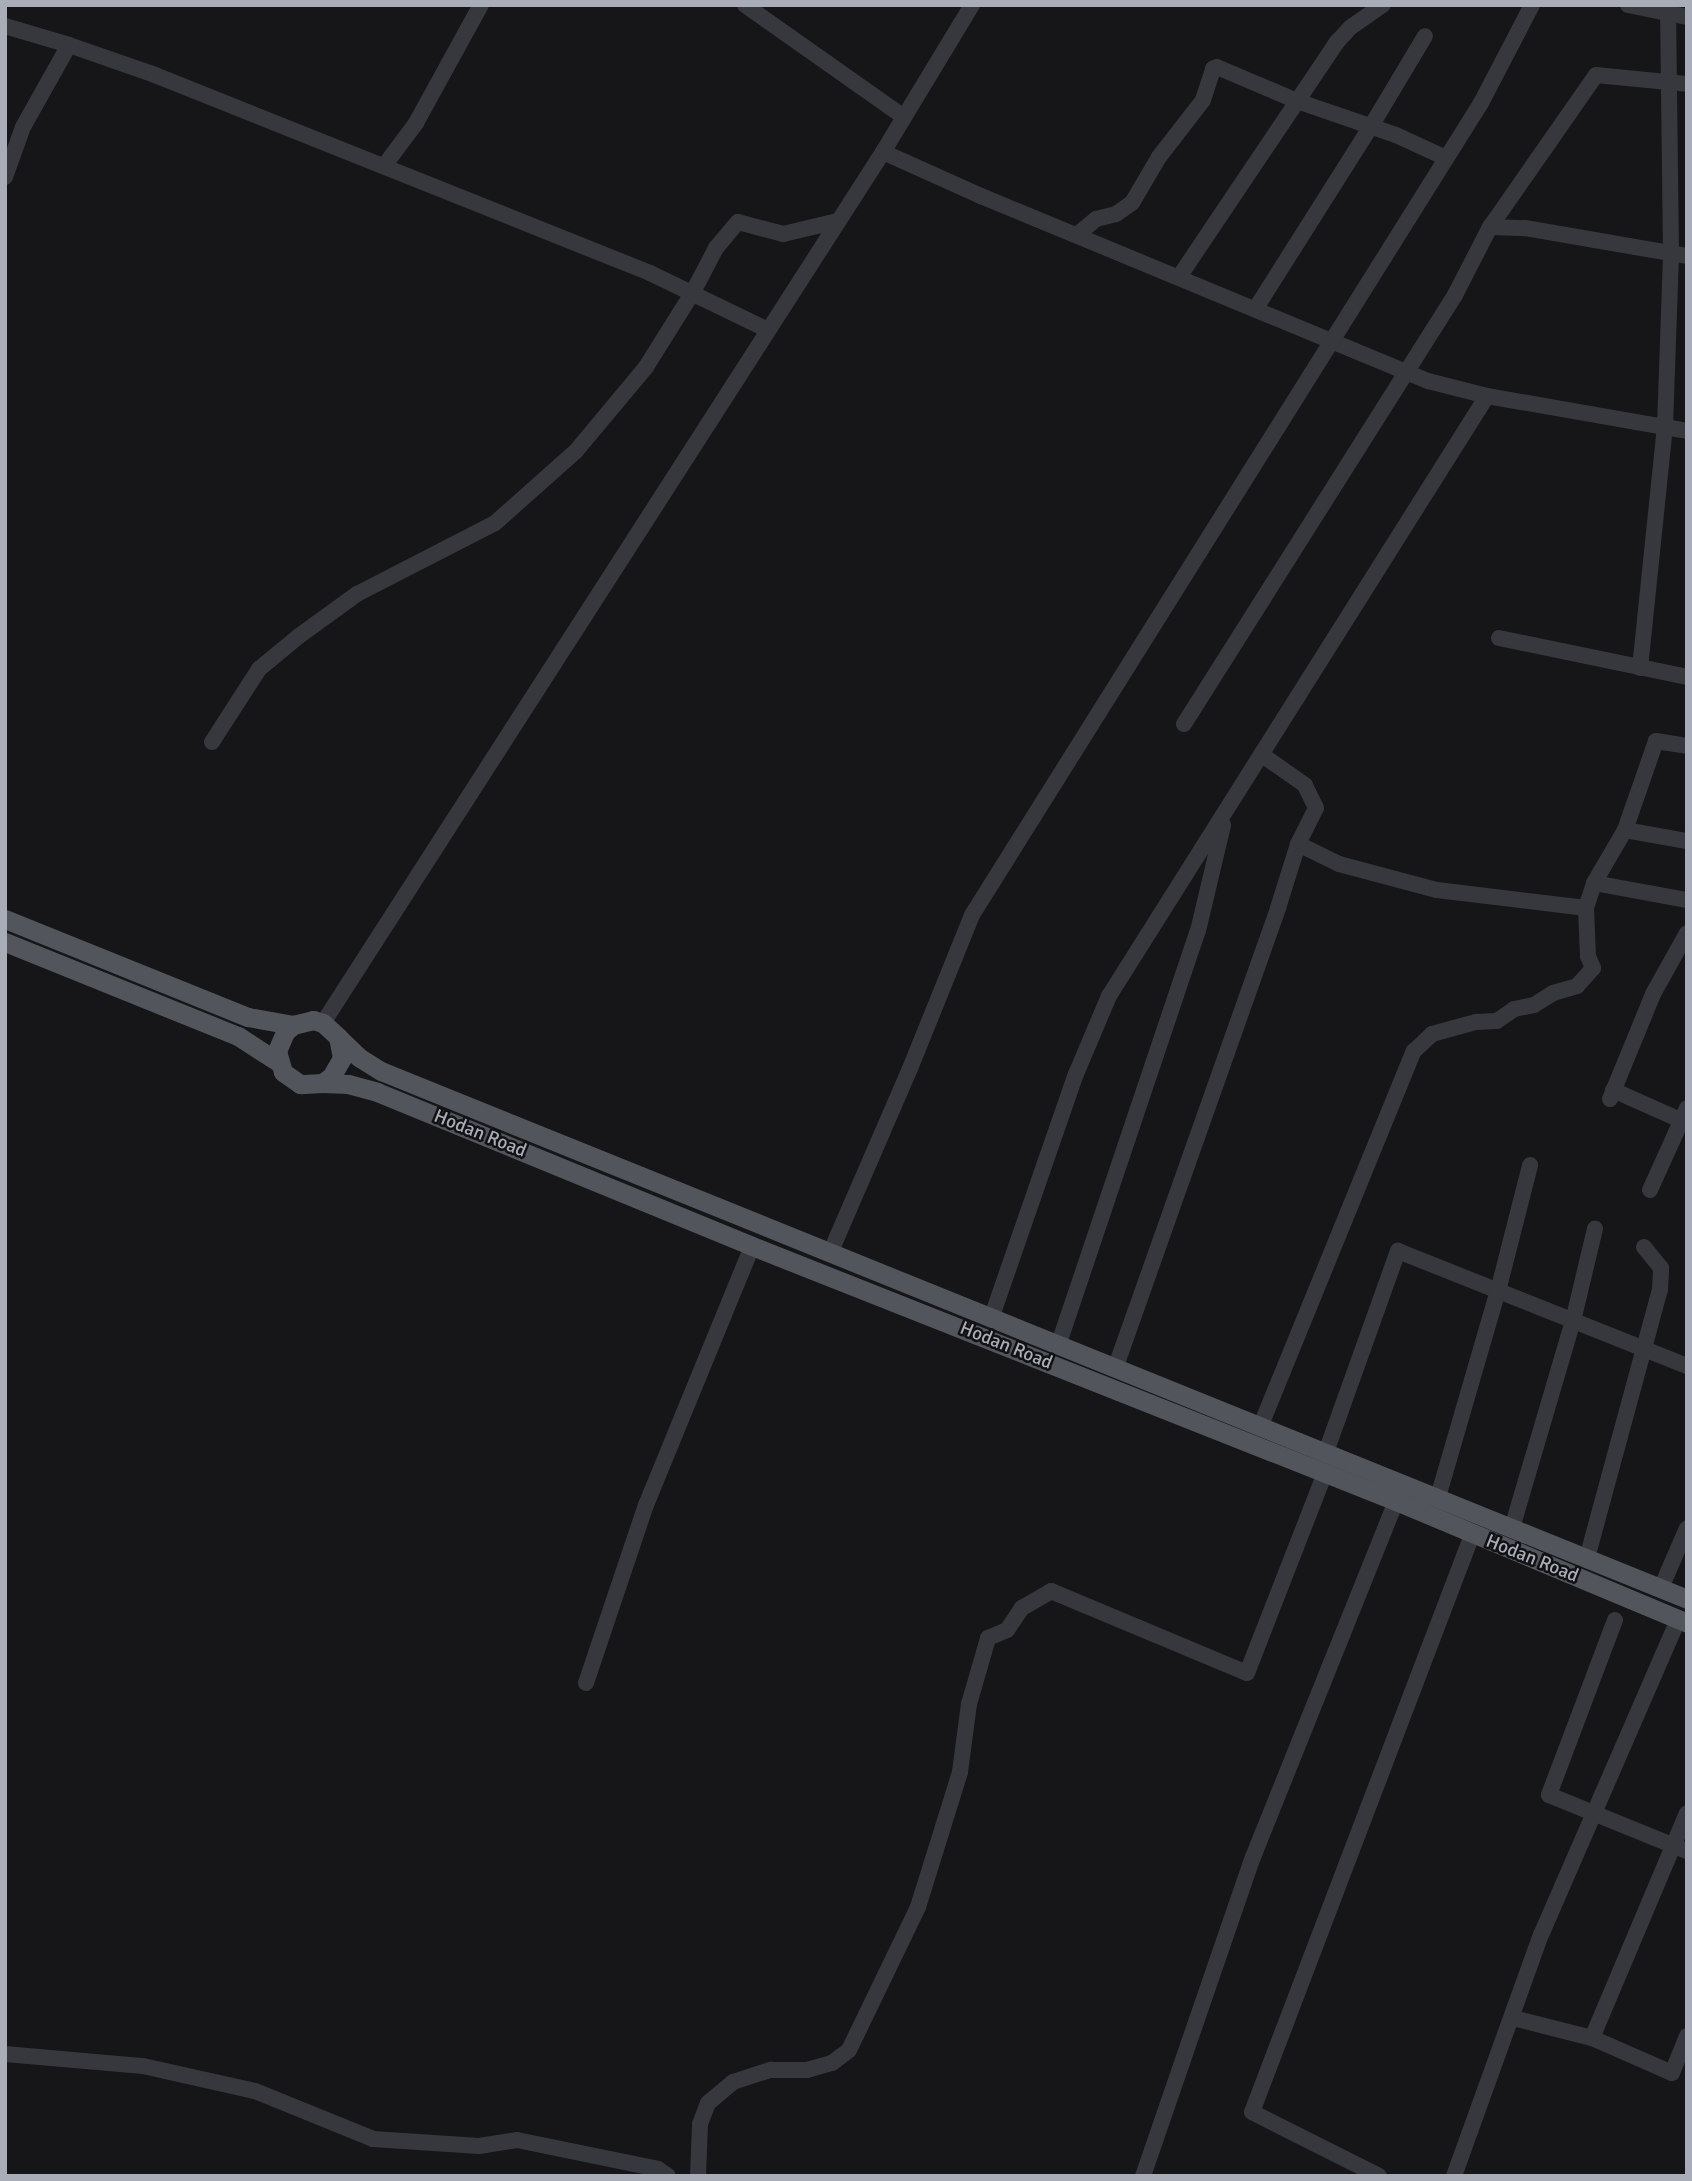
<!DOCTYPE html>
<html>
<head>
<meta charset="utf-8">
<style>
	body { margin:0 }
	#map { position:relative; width:1692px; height:2181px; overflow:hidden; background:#161618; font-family:Signika,sans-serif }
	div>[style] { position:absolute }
	.minor>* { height:16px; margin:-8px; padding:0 8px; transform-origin:8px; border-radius:8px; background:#37383d }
	.major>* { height:19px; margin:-9.5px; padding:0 9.5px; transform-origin:9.5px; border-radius:9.5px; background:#53555c }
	span { translate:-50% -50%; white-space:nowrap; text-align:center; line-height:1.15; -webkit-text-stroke:5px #111113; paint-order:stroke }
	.street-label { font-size:19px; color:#a8adb8 }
	.frame { position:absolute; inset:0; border:7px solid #a8adb8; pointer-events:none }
</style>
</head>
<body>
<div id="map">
	<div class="minor">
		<i style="left:745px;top:5px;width:194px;rotate:35.2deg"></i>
		<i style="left:1628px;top:5px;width:60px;rotate:11.5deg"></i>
		<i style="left:5px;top:26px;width:67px;rotate:16.5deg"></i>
		<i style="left:883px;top:152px;width:107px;rotate:24.2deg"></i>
		<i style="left:981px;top:196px;width:484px;rotate:22.5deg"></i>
		<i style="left:1428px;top:381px;width:61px;rotate:14.3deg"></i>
		<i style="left:1487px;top:396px;width:181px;rotate:9.9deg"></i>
		<i style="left:1665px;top:427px;width:174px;rotate:-88deg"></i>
		<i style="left:1671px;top:253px;width:240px;rotate:-90.7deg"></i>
		<i style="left:384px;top:166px;width:54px;rotate:-53.3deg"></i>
		<i style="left:416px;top:123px;width:135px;rotate:-61.2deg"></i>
		<i style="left:5px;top:177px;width:53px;rotate:-70.2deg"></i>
		<i style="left:23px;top:127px;width:94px;rotate:-60.7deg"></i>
		<i style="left:69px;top:45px;width:91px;rotate:19.2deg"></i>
		<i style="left:155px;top:75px;width:533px;rotate:21.8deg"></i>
		<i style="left:650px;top:273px;width:131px;rotate:25.8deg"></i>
		<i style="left:1490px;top:227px;width:185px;rotate:-55.1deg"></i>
		<i style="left:1596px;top:75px;width:91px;rotate:5.6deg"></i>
		<i style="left:1077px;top:235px;width:25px;rotate:-40deg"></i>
		<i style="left:1096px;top:219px;width:21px;rotate:-14deg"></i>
		<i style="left:1116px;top:214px;width:19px;rotate:-35deg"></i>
		<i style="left:1132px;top:203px;width:53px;rotate:-59.6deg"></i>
		<i style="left:1159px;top:157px;width:72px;rotate:-52.3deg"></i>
		<i style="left:1203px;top:100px;width:33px;rotate:-72deg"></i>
		<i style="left:1213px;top:69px;width:4px;rotate:-27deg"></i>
		<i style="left:1217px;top:67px;width:87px;rotate:23deg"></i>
		<i style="left:1297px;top:101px;width:105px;rotate:19deg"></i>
		<i style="left:1396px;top:135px;width:55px;rotate:24.7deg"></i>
		<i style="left:1179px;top:277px;width:282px;rotate:-56.1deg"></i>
		<i style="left:1336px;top:43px;width:22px;rotate:-47deg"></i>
		<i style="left:1351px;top:27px;width:39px;rotate:-35deg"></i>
		<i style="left:1256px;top:308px;width:213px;rotate:-57.7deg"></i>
		<i style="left:1370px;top:128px;width:107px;rotate:-59.1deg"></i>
		<i style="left:1499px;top:638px;width:192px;rotate:11.7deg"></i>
		<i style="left:1640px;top:668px;width:242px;rotate:-84.1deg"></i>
		<i style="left:1665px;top:427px;width:22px;rotate:10deg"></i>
		<i style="left:1184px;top:724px;width:507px;rotate:-57.72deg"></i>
		<i style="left:1455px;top:295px;width:76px;rotate:-62.8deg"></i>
		<i style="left:1490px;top:227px;width:35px;rotate:2deg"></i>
		<i style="left:1525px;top:228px;width:164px;rotate:9.8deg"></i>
		<i style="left:212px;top:742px;width:87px;rotate:-57.2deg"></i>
		<i style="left:259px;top:669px;width:52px;rotate:-39.5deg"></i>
		<i style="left:299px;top:636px;width:72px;rotate:-35.9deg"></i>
		<i style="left:357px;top:594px;width:155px;rotate:-27.2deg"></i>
		<i style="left:495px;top:523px;width:108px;rotate:-41.6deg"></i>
		<i style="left:576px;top:451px;width:109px;rotate:-50.2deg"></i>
		<i style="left:646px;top:367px;width:89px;rotate:-57.9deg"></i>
		<i style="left:693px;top:292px;width:50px;rotate:-62.4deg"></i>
		<i style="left:716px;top:248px;width:34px;rotate:-50deg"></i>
		<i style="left:738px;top:222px;width:47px;rotate:14.9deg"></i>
		<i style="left:783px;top:234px;width:57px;rotate:-13.3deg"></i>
		<i style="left:1625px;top:830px;width:63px;rotate:10.1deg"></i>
		<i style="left:1298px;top:844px;width:46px;rotate:26deg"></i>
		<i style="left:1339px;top:864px;width:101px;rotate:14.9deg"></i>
		<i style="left:1437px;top:890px;width:150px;rotate:6.9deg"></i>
		<i style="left:1594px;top:883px;width:95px;rotate:10.4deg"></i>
		<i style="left:323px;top:1023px;width:1035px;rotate:-57.26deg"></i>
		<i style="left:883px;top:152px;width:172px;rotate:-58.8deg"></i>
		<i style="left:1613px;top:1090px;width:81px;rotate:24deg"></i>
		<i style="left:1610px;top:1099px;width:113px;rotate:-67.7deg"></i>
		<i style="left:1653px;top:994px;width:70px;rotate:-60.9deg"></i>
		<i style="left:1650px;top:1190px;width:90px;rotate:-65.7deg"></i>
		<i style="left:831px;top:1251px;width:196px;rotate:-66.6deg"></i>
		<i style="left:909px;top:1071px;width:168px;rotate:-68deg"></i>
		<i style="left:972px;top:915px;width:958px;rotate:-57.92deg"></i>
		<i style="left:1481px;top:103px;width:110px;rotate:-62.5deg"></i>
		<i style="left:992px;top:1316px;width:256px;rotate:-70.9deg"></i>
		<i style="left:1076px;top:1074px;width:85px;rotate:-67.1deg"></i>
		<i style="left:1109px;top:996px;width:709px;rotate:-57.79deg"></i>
		<i style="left:1059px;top:1343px;width:435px;rotate:-71.4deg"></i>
		<i style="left:1198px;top:931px;width:109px;rotate:-76.7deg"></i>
		<i style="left:1116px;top:1366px;width:486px;rotate:-70.5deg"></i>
		<i style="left:1278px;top:908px;width:67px;rotate:-72.6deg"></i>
		<i style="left:1298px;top:844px;width:40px;rotate:-63.4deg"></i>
		<i style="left:1316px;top:808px;width:25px;rotate:-116deg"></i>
		<i style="left:1305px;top:785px;width:52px;rotate:-145.1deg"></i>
		<i style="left:1261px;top:1425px;width:404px;rotate:-67.8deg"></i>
		<i style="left:1414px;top:1051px;width:25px;rotate:-43deg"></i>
		<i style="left:1432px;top:1034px;width:46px;rotate:-15.3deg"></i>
		<i style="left:1476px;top:1022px;width:21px;rotate:-3deg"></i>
		<i style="left:1497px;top:1021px;width:21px;rotate:-35deg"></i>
		<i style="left:1514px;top:1009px;width:20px;rotate:-11deg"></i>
		<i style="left:1534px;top:1005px;width:22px;rotate:-32deg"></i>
		<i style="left:1553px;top:993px;width:25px;rotate:-16deg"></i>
		<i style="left:1577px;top:986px;width:24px;rotate:-48deg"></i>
		<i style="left:1593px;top:968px;width:13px;rotate:-113deg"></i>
		<i style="left:1588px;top:956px;width:48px;rotate:-92.4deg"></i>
		<i style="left:1586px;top:908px;width:26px;rotate:-72deg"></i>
		<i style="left:1594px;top:883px;width:61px;rotate:-59.7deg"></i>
		<i style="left:1625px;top:830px;width:94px;rotate:-70.8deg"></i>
		<i style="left:1656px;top:741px;width:31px;rotate:9deg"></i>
		<i style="left:1326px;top:1452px;width:214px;rotate:-70.3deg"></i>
		<i style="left:1398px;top:1251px;width:311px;rotate:21.7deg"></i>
		<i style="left:1438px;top:1497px;width:215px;rotate:-73.8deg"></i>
		<i style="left:1498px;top:1291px;width:130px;rotate:-75.7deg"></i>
		<i style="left:1512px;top:1528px;width:216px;rotate:-73.6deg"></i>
		<i style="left:1573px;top:1321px;width:95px;rotate:-76.6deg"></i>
		<i style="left:1587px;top:1558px;width:278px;rotate:-74.8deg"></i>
		<i style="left:1660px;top:1290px;width:22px;rotate:-87deg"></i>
		<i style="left:1661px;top:1268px;width:27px;rotate:-129deg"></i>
		<i style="left:1661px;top:1588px;width:65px;rotate:-66.6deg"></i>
		<i style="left:1615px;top:1620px;width:187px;rotate:110.7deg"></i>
		<i style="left:1549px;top:1795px;width:149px;rotate:22.1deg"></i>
		<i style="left:586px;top:1683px;width:188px;rotate:-71.4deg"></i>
		<i style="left:646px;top:1505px;width:280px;rotate:-67.7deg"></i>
		<i style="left:1513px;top:2018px;width:81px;rotate:14.2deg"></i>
		<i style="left:1592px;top:2038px;width:244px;rotate:-67.1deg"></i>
		<i style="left:1592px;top:2038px;width:87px;rotate:23.6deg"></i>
		<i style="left:1672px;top:2073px;width:40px;rotate:-68deg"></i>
		<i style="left:5px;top:2054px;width:139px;rotate:5deg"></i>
		<i style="left:143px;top:2066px;width:115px;rotate:12.6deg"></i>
		<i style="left:255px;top:2091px;width:127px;rotate:22.1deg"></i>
		<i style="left:373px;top:2139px;width:106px;rotate:3.8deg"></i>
		<i style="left:479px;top:2146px;width:38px;rotate:-9deg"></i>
		<i style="left:517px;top:2140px;width:144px;rotate:11.6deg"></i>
		<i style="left:658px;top:2169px;width:12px;rotate:35deg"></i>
		<i style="left:698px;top:2176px;width:52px;rotate:-87.8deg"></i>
		<i style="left:700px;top:2124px;width:22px;rotate:-69deg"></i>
		<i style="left:708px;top:2103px;width:33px;rotate:-40deg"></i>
		<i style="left:733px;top:2082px;width:40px;rotate:-18deg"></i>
		<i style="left:771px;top:2070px;width:36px"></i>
		<i style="left:807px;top:2070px;width:26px;rotate:-16deg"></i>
		<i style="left:832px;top:2063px;width:21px;rotate:-37deg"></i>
		<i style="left:849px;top:2050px;width:159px;rotate:-64.2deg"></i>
		<i style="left:918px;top:1907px;width:141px;rotate:-72.7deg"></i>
		<i style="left:960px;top:1772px;width:69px;rotate:-82.5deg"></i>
		<i style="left:969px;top:1704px;width:69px;rotate:-73.9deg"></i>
		<i style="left:988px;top:1638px;width:21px;rotate:-23deg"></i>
		<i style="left:1007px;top:1630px;width:27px;rotate:-56deg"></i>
		<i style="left:1022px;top:1608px;width:34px;rotate:-30deg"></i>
		<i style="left:1051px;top:1591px;width:212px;rotate:22.7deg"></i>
		<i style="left:1247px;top:1673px;width:215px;rotate:-68.7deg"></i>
		<i style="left:1143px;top:2176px;width:337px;rotate:-71deg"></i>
		<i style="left:1253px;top:1857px;width:384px;rotate:-68.1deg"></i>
		<i style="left:1379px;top:2176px;width:142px;rotate:-153.3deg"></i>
		<i style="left:1252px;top:2112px;width:618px;rotate:-69.13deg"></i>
		<i style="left:1454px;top:2176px;width:256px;rotate:-70.2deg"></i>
		<i style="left:1541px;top:1935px;width:344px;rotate:-66.5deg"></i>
	</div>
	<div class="major">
		<i style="left:5px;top:919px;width:262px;rotate:22deg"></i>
		<i style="left:248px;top:1017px;width:46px;rotate:10.1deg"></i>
		<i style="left:293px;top:1025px;width:21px;rotate:-14deg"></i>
		<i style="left:313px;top:1020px;width:10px;rotate:17deg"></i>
		<i style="left:323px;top:1023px;width:21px;rotate:43deg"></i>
		<i style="left:338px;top:1037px;width:21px;rotate:79deg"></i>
		<i style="left:342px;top:1058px;width:22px;rotate:120deg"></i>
		<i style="left:331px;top:1077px;width:11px;rotate:146deg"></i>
		<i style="left:322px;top:1083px;width:22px;rotate:177deg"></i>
		<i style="left:300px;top:1084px;width:21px;rotate:-145deg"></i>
		<i style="left:283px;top:1072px;width:22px;rotate:-106deg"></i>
		<i style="left:277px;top:1051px;width:21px;rotate:-67deg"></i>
		<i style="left:285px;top:1032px;width:11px;rotate:-41deg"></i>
		<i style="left:5px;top:942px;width:251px;rotate:22deg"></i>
		<i style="left:238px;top:1036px;width:48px;rotate:33deg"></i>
		<i style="left:338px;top:1037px;width:30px;rotate:44deg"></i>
		<i style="left:360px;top:1058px;width:25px;rotate:32deg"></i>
		<i style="left:381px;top:1071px;width:1409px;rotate:22.01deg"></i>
		<i style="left:322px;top:1083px;width:26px;rotate:2deg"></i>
		<i style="left:348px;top:1084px;width:30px;rotate:15deg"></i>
		<i style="left:377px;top:1092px;width:405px;rotate:22.3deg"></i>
		<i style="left:752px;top:1246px;width:693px;rotate:21.6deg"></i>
		<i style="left:1396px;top:1501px;width:316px;rotate:22.7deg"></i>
	</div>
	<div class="street-label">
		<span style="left:480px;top:1134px;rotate:22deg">Hodan Road</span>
		<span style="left:1006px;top:1346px;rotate:22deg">Hodan Road</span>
		<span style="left:1532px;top:1559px;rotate:22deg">Hodan Road</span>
	</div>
	<div class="frame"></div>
</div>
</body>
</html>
